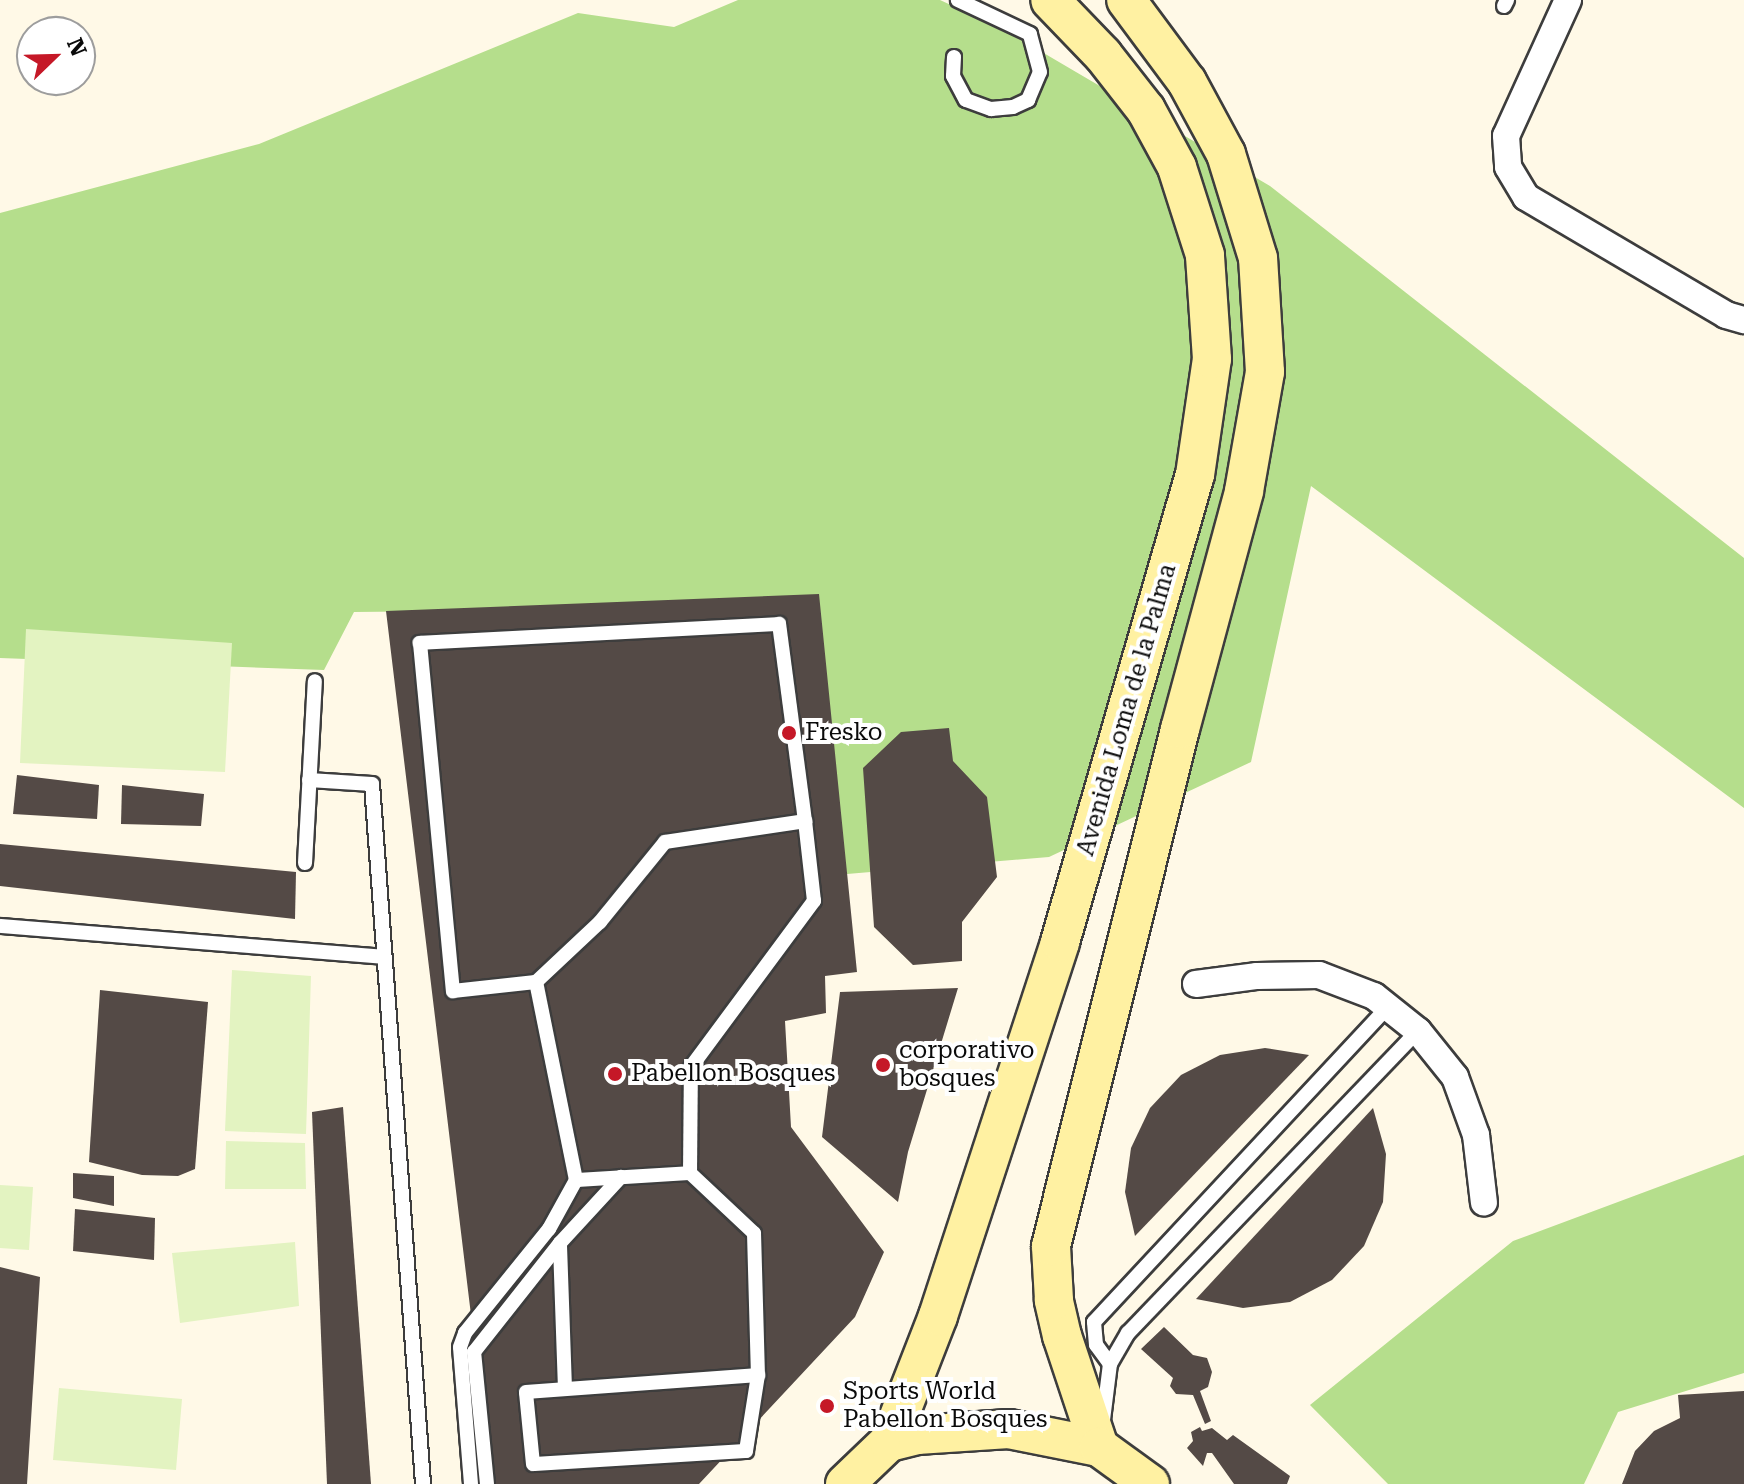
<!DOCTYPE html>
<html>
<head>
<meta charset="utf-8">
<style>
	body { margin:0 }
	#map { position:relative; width:1744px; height:1484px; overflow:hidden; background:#fff9e7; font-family:"Roboto Serif",serif }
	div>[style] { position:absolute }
	.forest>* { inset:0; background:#b5de8c }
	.pitch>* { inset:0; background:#e3f3c1 }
	.building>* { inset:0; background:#544a46 }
	.roads { filter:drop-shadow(2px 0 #3d3d3d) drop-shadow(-2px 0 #3d3d3d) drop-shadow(0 2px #3d3d3d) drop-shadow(0 -2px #3d3d3d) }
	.service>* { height:14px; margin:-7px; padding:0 7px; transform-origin:7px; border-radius:7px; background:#fff }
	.minor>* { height:26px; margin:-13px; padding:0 13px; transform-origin:13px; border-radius:13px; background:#fff }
	.secondary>* { height:38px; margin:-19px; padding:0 19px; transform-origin:19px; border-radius:19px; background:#fff1a2 }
	.dots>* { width:22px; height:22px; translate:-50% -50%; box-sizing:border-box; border:4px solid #fff; border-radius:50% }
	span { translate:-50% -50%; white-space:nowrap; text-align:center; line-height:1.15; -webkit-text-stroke:8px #fff; paint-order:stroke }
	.street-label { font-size:24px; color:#0a0a0a }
	.poi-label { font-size:24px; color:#0a0a0a }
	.left { translate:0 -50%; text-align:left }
	.north { position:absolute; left:16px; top:16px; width:80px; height:80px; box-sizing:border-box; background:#fff; border:2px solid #9d9d9d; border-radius:50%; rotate:67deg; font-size:22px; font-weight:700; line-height:32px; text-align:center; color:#0a0a0a }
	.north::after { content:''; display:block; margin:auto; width:28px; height:36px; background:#c51827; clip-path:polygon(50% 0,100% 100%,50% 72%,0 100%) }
</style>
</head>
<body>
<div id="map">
	<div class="forest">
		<i style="clip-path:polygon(738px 0,940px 0,1003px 29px,1270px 186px,1744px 558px,1744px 808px,1311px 486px,1251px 762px,1049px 857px,847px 874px,784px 608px,354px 612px,324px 670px,0 658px,0 213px,259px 144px,578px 13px,674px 27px)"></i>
		<i style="clip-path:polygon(1744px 1155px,1744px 1373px,1618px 1412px,1584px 1484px,1388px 1484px,1310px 1405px,1513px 1241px)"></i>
	</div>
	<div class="pitch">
		<i style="clip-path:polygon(26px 629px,232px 643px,225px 772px,20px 763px)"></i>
		<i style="clip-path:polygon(232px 970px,311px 976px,306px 1134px,225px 1131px)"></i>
		<i style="clip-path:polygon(226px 1141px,305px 1143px,306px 1189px,225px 1189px)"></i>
		<i style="clip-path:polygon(0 1185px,33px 1187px,29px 1250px,0 1248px)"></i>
		<i style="clip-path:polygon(295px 1242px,299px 1306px,180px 1323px,172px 1253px)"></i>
		<i style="clip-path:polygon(59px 1388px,182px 1399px,176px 1470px,53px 1460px)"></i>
	</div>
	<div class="building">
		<i style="clip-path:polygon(819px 594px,857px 972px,825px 976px,826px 1013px,785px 1021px,791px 1127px,884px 1252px,855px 1317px,699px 1484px,496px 1484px,474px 1340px,386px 611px)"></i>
		<i style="clip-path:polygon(949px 728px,953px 761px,987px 797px,997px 877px,962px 922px,962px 961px,913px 965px,874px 927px,863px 768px,901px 732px)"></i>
		<i style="clip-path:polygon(17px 775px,99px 785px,97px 819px,13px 814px)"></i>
		<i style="clip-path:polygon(122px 785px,204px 794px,201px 826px,121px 824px)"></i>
		<i style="clip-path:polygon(0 844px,296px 872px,295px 919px,0 886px)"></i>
		<i style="clip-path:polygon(958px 988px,908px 1152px,898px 1202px,822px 1137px,840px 992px)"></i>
		<i style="clip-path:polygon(100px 990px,208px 1002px,195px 1169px,178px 1176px,142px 1175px,89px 1162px)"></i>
		<i style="clip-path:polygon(1265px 1048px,1309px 1055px,1135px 1236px,1125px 1192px,1131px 1148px,1150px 1108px,1181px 1075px,1220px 1055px)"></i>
		<i style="clip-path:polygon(343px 1107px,371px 1484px,327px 1484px,312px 1112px)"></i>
		<i style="clip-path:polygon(1373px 1108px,1386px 1154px,1383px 1202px,1364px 1246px,1332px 1280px,1290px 1302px,1243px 1308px,1196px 1299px)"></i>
		<i style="clip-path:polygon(73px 1173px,114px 1176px,114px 1206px,73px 1198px)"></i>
		<i style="clip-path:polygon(75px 1209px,155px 1218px,154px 1260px,73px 1251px)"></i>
		<i style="clip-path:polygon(0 1267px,40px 1277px,27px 1484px,0 1484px)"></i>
		<i style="clip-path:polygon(1164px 1327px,1193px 1355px,1207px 1358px,1212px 1372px,1208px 1387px,1200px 1391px,1211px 1421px,1205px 1424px,1193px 1395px,1176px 1394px,1170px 1386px,1173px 1378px,1141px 1349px)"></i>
		<i style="clip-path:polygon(1744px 1391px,1744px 1484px,1622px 1484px,1635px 1451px,1654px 1431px,1680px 1418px,1678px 1395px)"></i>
		<i style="clip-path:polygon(1200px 1427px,1202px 1431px,1212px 1428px,1227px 1440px,1233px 1435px,1290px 1476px,1287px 1484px,1234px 1484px,1212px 1453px,1207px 1453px,1203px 1466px,1187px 1448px,1193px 1441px,1191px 1432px)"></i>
	</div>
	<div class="roads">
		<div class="service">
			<i style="left:1504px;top:6px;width:7px;rotate:-63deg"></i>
			<i style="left:954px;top:57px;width:19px;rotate:93deg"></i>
			<i style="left:953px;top:76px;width:27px;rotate:62deg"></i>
			<i style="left:966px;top:100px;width:27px;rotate:20deg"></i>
			<i style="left:991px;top:109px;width:22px;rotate:-5deg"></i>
			<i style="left:1013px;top:107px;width:17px;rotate:-25deg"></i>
			<i style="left:1028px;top:100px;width:30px;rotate:-67deg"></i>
			<i style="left:1040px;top:72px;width:39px;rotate:-105deg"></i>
			<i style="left:1030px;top:34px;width:80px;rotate:-154.7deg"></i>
			<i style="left:309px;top:780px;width:63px;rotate:3.6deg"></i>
			<i style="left:372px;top:784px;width:702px;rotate:85.83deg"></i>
			<i style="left:305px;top:863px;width:182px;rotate:-86.9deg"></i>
			<i style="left:0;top:926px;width:383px;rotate:4.6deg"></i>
			<i style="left:690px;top:1173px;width:88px;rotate:43.2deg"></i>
			<i style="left:754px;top:1233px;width:142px;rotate:88.4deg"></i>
			<i style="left:758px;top:1375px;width:77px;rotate:99deg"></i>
			<i style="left:746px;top:1451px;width:213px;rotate:176.5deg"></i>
			<i style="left:533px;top:1464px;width:72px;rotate:-95.6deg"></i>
			<i style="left:526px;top:1392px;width:233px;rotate:-4.2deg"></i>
			<i style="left:576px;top:1180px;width:114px;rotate:-3.5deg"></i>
			<i style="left:690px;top:1173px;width:106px;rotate:-89.5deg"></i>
			<i style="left:691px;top:1067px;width:207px;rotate:-53.5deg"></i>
			<i style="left:814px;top:901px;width:81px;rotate:-96.4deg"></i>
			<i style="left:805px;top:821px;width:199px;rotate:-97.5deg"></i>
			<i style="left:779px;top:624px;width:360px;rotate:177deg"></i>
			<i style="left:420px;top:643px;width:350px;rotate:84.6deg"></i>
			<i style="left:453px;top:991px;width:83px;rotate:-6.2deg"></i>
			<i style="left:536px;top:982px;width:88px;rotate:-43.2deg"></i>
			<i style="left:600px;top:922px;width:103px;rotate:-50.9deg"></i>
			<i style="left:665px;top:842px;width:142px;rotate:-8.5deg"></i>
			<i style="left:1110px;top:1364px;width:24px;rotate:-126deg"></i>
			<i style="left:1096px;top:1345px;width:23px;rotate:-95deg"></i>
			<i style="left:1094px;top:1322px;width:429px;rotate:-47deg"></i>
			<i style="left:565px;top:1389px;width:146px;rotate:-92deg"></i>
			<i style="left:560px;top:1243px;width:90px;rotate:-47.3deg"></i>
			<i style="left:1103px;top:1420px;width:56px;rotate:-82.9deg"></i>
			<i style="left:1110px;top:1364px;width:36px;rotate:-60deg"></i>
			<i style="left:1128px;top:1333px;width:419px;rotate:-46.2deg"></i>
			<i style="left:471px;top:1484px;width:137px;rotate:-94.6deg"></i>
			<i style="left:460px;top:1347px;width:15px;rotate:-70deg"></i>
			<i style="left:465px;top:1333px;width:134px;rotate:-51.1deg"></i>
			<i style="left:549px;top:1229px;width:56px;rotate:-61.1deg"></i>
			<i style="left:576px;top:1180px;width:202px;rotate:-101.4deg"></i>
			<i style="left:487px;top:1484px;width:133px;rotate:-95.6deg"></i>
			<i style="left:474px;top:1352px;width:139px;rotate:-51.7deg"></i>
		</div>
		<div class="minor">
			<i style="left:1568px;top:0;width:149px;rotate:114.5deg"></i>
			<i style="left:1506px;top:136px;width:31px;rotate:86deg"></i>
			<i style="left:1508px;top:167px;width:35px;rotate:59deg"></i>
			<i style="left:1526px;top:197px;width:232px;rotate:30.5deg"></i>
			<i style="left:1726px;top:315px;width:19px;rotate:16deg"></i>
			<i style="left:1196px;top:984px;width:62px;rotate:-7.5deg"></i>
			<i style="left:1257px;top:976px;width:62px;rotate:-0.9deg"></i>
			<i style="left:1319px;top:975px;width:59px;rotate:20.9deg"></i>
			<i style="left:1374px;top:996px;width:56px;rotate:38.5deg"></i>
			<i style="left:1418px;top:1031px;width:59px;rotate:51.2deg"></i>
			<i style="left:1455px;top:1077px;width:62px;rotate:70.1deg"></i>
			<i style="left:1476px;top:1135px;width:68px;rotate:83.3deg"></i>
		</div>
		<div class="secondary">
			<i style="left:889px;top:1442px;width:135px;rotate:-68.7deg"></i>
			<i style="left:938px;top:1316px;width:393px;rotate:-71.9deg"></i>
			<i style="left:1060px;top:942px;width:486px;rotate:-73.9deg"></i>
			<i style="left:1195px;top:475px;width:117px;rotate:-81.7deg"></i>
			<i style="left:1212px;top:359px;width:104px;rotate:-93.9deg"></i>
			<i style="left:1205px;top:255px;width:92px;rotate:-107.7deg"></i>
			<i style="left:1177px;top:167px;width:65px;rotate:-118.5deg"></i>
			<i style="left:1146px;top:110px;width:70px;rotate:-128deg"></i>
			<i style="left:1103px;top:55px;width:76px;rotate:-133.9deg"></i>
			<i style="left:1099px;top:1447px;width:117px;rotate:-108.4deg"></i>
			<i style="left:1062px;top:1336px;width:37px;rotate:-103deg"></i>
			<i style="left:1054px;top:1300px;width:54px;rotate:-93.2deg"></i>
			<i style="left:1051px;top:1246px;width:533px;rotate:-75.99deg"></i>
			<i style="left:1180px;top:729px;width:246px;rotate:-74.9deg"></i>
			<i style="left:1244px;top:491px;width:121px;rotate:-80deg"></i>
			<i style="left:1265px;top:372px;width:114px;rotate:-93.5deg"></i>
			<i style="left:1258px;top:258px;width:109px;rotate:-107.1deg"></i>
			<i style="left:1226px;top:154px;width:82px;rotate:-118.4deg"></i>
			<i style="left:1187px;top:82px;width:102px;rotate:-126.6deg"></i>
			<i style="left:845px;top:1484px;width:61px;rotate:-43.7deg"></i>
			<i style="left:889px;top:1442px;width:29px;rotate:-14deg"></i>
			<i style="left:917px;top:1435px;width:92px;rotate:-3.7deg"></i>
			<i style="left:1009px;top:1429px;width:92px;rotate:11.3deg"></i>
			<i style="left:1099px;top:1447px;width:63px;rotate:36deg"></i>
		</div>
	</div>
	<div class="dots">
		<i style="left:789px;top:733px;background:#c51827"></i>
		<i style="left:883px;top:1065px;background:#c51827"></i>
		<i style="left:615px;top:1074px;background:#c51827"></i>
		<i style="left:827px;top:1406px;background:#c51827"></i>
	</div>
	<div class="street-label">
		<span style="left:1127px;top:710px;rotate:-74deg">Avenida Loma de la Palma</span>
	</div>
	<div class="poi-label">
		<span class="left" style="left:805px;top:733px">Fresko</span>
		<span class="left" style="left:899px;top:1065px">corporativo<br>bosques</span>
		<span class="left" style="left:631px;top:1074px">Pabellon Bosques</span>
		<span class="left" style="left:843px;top:1406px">Sports World<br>Pabellon Bosques</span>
	</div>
	<div class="north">N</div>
</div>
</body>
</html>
